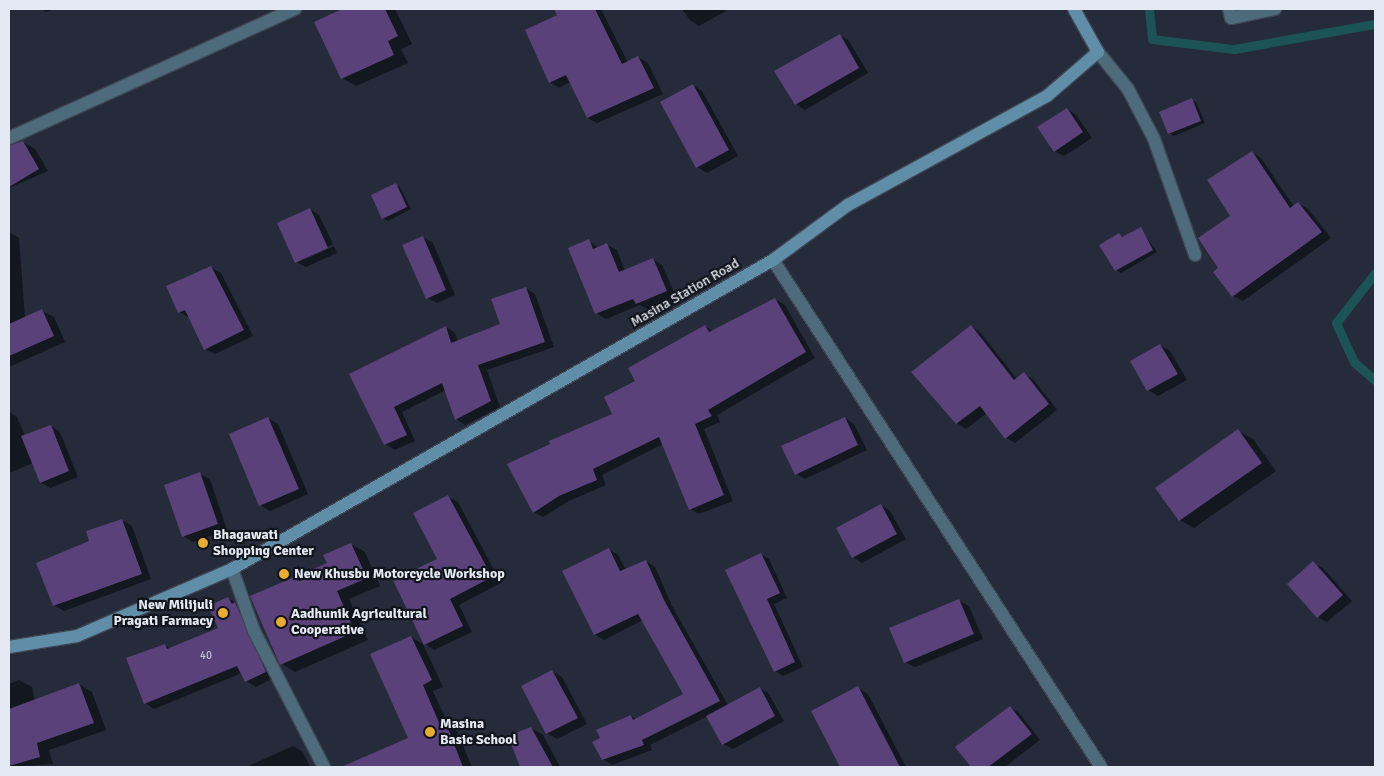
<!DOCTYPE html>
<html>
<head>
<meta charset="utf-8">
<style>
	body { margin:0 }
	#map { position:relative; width:1384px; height:776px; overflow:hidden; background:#252b3a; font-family:Signika,sans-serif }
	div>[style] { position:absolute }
	.shadow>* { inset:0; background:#0007 }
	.stream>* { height:9px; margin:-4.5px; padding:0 4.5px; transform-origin:4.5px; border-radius:4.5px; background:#1c5356 }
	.building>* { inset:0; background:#5a417a }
	.roads { filter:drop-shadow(1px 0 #404654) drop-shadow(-1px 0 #404654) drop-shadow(0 1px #404654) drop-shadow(0 -1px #404654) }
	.street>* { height:12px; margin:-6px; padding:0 6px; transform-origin:6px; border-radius:6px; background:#4e6b7c }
	.secondary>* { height:12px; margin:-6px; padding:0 6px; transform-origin:6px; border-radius:6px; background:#608ea9 }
	.dots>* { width:14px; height:14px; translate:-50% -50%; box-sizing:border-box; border:2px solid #11141b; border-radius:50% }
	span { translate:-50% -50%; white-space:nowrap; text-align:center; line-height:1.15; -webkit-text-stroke:4.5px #11141b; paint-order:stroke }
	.number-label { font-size:11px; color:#c2bfd5 }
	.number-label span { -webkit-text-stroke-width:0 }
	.street-label { font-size:14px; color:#e5e9f3 }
	.poi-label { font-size:14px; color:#e5e9f3; font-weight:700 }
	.left { translate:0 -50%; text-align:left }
	.right { translate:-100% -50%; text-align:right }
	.frame { position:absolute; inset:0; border:10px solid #e5e9f3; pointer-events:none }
</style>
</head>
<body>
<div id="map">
	<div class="shadow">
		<i style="clip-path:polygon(41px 9px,54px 9px,46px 12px)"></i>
		<i style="clip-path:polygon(345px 9px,395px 9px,412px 44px,401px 49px,408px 63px,356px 86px,342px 78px,316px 22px)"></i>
		<i style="clip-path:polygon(568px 9px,601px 9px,628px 63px,638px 57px,648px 63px,663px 94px,597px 123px,588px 118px,570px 82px,559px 88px,550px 82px,527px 30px)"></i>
		<i style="clip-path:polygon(682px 9px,724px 9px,726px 11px,699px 26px,690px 20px)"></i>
		<i style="clip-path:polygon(840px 35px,849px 41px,868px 73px,805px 110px,796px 104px)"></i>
		<i style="clip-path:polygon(693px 85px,702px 91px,738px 156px,707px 173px,697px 167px)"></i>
		<i style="clip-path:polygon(1191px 100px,1196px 102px,1205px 123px,1174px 136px,1169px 133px)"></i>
		<i style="clip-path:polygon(1067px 109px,1076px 115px,1092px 138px,1064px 156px,1054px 151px)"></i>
		<i style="clip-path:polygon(23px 142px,35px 149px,48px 171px,9px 188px,9px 149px)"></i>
		<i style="clip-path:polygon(1252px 152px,1261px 158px,1294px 207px,1298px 203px,1308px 209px,1331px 238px,1243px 301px,1233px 296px,1232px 217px)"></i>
		<i style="clip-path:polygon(396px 185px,400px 187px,411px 209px,388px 221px,383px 218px)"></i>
		<i style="clip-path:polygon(310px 209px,319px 215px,333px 244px,300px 262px,334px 246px,337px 253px,306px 267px,296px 262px)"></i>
		<i style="clip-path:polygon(1141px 229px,1157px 252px,1121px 273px,1116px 270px,1119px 235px,1124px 237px)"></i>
		<i style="clip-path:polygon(9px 232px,19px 238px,25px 318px,42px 311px,54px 317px,65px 342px,9px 367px)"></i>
		<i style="clip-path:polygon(423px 237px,433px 243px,455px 295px,437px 303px,427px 298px)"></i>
		<i style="clip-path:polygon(589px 241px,599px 248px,607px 245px,617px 250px,625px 271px,653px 259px,662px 265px,676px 296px,647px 309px,640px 305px,606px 319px,596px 313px)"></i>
		<i style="clip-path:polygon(211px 267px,221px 273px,253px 336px,215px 354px,205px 349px,190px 318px,179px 312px)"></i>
		<i style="clip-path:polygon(526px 288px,535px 294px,554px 347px,487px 370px,500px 407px,465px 425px,456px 419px,446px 390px,402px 412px,415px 441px,395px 450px,385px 444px,350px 375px,446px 327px,455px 333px,458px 342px,502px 325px)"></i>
		<i style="clip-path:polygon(775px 299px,785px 305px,815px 358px,717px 415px,720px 422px,704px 429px,733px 501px,699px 514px,690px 509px,663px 444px,602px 475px,606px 485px,569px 501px,543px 517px,533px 512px,614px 414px,636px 382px,705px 326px,713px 331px)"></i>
		<i style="clip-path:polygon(971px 326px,980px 332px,1017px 379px,1024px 374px,1033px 379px,1057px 410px,1015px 443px,1006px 438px,987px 413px,966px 429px,957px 423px)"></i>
		<i style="clip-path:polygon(1160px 345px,1170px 351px,1187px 380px,1158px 396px,1148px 390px,1132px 361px)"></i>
		<i style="clip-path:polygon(9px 412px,17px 417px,25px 436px,51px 426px,60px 432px,78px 477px,50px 488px,41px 482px,33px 463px,9px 473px)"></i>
		<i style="clip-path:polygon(268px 418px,278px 424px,308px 494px,270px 511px,260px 505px)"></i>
		<i style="clip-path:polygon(845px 418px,854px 424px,867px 450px,805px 479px,796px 474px)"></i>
		<i style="clip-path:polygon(1238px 431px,1253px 439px,1276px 471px,1194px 528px,1180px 520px)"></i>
		<i style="clip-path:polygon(200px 474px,210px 479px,227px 530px,193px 542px,183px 536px)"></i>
		<i style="clip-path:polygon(448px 497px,458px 502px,501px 583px,459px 605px,472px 632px,434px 650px,425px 644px)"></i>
		<i style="clip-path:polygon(881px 505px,890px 511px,906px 539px,862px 563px,853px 557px)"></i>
		<i style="clip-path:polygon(122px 520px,132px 526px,151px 579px,64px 611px,54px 605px)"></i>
		<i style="clip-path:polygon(351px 544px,365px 552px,380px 586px,349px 599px,368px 640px,295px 672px,282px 664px,252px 597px,328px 563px)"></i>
		<i style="clip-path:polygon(609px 549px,618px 555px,626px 570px,646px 561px,655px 567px,672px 606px,728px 705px,760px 688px,769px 694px,784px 721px,733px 749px,723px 744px,708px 716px,650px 745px,652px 750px,612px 765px,603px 759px,601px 738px,631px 716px,637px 720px,685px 694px,643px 620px,604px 640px,594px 634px)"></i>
		<i style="clip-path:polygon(761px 554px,769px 559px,787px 598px,774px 604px,803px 667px,783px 676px,775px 671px)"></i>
		<i style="clip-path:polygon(1313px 563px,1323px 568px,1352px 601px,1327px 622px,1318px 617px)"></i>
		<i style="clip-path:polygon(228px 598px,238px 604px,275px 677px,256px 687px,246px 681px,242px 673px,154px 709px,145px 703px,164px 645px,171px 649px,220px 628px)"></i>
		<i style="clip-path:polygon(959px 601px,969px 606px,983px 639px,915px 667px,905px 662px)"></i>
		<i style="clip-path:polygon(411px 637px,423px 644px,443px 687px,433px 691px,449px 726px,457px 731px,472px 767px,352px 767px,351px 764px,410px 738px)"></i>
		<i style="clip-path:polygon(552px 671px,562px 677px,587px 724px,557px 739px,547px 733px,523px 687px)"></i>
		<i style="clip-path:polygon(19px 680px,32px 687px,35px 701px,79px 684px,92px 692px,106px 730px,49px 750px,53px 764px,9px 767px,9px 684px)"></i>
		<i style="clip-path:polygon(858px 688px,868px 694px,906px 767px,857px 767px,846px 744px)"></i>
		<i style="clip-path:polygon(1010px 707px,1019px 713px,1040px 740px,1005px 767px,972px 767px,957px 747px)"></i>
		<i style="clip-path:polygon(531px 728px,543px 735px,560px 767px,522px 767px,510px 736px)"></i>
		<i style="clip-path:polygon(293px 746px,303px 752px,310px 767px,246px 767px)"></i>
	</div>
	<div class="stream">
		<i style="left:1149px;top:9px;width:30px;rotate:84deg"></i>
		<i style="left:1152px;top:39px;width:83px;rotate:7deg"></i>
		<i style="left:1234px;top:49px;width:143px;rotate:-10.1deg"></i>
		<i style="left:1375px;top:273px;width:63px;rotate:128deg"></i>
		<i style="left:1336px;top:323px;width:43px;rotate:65.2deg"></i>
		<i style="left:1354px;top:362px;width:28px;rotate:41deg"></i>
	</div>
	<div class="building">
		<i style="clip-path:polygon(342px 9px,385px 9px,398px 36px,388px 41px,394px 55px,341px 79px,314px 22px)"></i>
		<i style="clip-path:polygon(554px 9px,595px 9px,622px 64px,638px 56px,654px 88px,587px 118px,566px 75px,549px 83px,525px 30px,557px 15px)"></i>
		<i style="clip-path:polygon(840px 34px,859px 68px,795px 105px,774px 71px)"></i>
		<i style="clip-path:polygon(693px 84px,729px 150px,696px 168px,660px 102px)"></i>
		<i style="clip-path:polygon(1192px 98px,1201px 121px,1168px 134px,1159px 112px)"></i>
		<i style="clip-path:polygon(1067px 108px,1083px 132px,1054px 152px,1037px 127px)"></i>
		<i style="clip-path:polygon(23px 141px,39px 169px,9px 187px,9px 146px)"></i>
		<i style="clip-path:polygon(1252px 151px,1290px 208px,1298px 202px,1322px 232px,1232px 297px,1213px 272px,1218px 268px,1198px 238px,1230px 216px,1207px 180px)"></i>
		<i style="clip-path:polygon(396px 183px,407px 207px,382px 219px,371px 195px)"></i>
		<i style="clip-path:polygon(310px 208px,328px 248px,295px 263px,277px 223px)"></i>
		<i style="clip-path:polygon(1141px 227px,1153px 250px,1115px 271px,1099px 245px,1119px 233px,1122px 237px)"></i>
		<i style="clip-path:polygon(423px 236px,446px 290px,426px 299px,402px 245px)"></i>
		<i style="clip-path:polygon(589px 239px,593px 249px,607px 243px,619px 272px,653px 258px,667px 291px,636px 304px,633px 299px,595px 314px,568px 248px)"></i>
		<i style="clip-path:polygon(211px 266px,244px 330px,204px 350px,185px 310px,178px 313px,166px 286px)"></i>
		<i style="clip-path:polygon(526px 287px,545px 342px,478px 365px,491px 401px,455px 420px,442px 383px,394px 407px,407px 435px,384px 445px,349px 374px,446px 326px,451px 343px,500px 324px,491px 299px)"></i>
		<i style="clip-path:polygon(775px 298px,806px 352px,708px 410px,712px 416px,695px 424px,724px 495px,689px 510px,659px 437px,593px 469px,597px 480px,559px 496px,533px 513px,507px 464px,550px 444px,549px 441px,612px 414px,604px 397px,635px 381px,628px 368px,705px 325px,709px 332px)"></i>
		<i style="clip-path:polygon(42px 309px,54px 336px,9px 356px,9px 324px)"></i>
		<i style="clip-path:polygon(971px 325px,1014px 380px,1024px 372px,1049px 404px,1005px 439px,980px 406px,956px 424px,911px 372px)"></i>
		<i style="clip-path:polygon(1160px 344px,1178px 374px,1147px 391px,1130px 361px)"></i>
		<i style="clip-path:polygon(268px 417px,299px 489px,259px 506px,229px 434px)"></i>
		<i style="clip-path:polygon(845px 417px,858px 445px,795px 475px,781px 446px)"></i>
		<i style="clip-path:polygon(51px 425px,69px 471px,40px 483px,21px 436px)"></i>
		<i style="clip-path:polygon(1238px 429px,1262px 463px,1179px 521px,1155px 488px)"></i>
		<i style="clip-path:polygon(200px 472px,218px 524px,182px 537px,164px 485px)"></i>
		<i style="clip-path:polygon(448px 495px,492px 577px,450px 599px,463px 626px,424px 645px,393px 580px,437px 559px,413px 513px)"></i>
		<i style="clip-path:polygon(881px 504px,897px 534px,852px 558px,836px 528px)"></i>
		<i style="clip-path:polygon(122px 519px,142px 574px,53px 606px,36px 563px,89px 541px,86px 531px)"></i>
		<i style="clip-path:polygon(351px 543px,367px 578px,337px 591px,355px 632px,280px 665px,250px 596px,327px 563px,323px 555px)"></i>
		<i style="clip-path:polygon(609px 548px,620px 571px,646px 560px,664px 600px,720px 701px,642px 740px,644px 745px,602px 760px,592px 742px,600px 738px,596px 730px,631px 715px,633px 720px,683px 694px,638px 614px,594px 635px,562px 571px)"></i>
		<i style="clip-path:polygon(761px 553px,780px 593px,767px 599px,795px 662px,774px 672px,725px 570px)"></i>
		<i style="clip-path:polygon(1313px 561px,1343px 595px,1317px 618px,1287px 584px)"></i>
		<i style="clip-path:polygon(228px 597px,232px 604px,235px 602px,266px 672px,245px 682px,237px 666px,144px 704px,126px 658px,165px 644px,167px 649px,218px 628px,208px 606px)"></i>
		<i style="clip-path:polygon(959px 599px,974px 634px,904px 663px,889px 628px)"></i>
		<i style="clip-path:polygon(411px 636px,432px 680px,423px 685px,440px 725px,446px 723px,463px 767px,341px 767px,408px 738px,370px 654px)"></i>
		<i style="clip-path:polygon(552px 670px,578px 718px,546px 734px,521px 686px)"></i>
		<i style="clip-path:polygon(79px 683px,94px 723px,37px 743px,40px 757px,9px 766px,9px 709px)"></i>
		<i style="clip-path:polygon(858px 686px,900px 767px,840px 767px,811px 711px)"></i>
		<i style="clip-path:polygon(760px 687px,775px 716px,722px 745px,706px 716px)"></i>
		<i style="clip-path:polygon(1010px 706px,1032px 734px,988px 767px,971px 767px,955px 747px)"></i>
		<i style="clip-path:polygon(531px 727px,553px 767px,520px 767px,508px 736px)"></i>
	</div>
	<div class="roads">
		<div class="street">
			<i style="left:1229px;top:9px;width:9px;rotate:77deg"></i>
			<i style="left:1231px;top:18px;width:45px;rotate:-11.6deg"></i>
			<i style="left:1098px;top:52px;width:48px;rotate:51deg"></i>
			<i style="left:1128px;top:89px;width:56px;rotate:62.5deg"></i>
			<i style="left:1154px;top:139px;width:123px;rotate:70.5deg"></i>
			<i style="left:9px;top:138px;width:314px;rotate:-24.3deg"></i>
			<i style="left:773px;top:260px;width:604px;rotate:57.1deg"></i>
			<i style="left:232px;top:569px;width:66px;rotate:70.5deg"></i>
			<i style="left:254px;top:631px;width:153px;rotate:62.8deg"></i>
		</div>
		<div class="secondary">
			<i style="left:9px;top:647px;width:69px;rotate:-9.2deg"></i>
			<i style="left:77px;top:636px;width:169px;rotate:-23.4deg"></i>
			<i style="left:232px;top:569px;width:623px;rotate:-29.73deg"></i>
			<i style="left:773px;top:260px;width:93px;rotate:-36.3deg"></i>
			<i style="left:848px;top:205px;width:227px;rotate:-28.7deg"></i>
			<i style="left:1047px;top:96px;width:67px;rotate:-40.8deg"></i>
			<i style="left:1098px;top:52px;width:49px;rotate:-119.2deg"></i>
		</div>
	</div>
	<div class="dots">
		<i style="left:203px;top:543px;background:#e7ac36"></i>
		<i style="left:284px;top:574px;background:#e7ac36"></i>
		<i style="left:223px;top:613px;background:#e7ac36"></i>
		<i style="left:281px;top:622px;background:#e7ac36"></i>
		<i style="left:430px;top:732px;background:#e7ac36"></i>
	</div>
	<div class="number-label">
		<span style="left:206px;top:656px">40</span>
	</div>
	<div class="street-label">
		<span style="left:685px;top:293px;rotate:-30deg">Masina Station Road</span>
	</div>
	<div class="poi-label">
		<span class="left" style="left:213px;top:543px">Bhagawati<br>Shopping Center</span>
		<span class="left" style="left:294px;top:574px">New Khusbu Motorcycle Workshop</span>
		<span class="right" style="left:213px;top:613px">New Milijuli<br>Pragati Farmacy</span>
		<span class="left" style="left:291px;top:622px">Aadhunik Agricultural<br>Cooperative</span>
		<span class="left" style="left:440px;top:732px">Masina<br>Basic School</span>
	</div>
	<div class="frame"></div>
</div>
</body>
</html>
